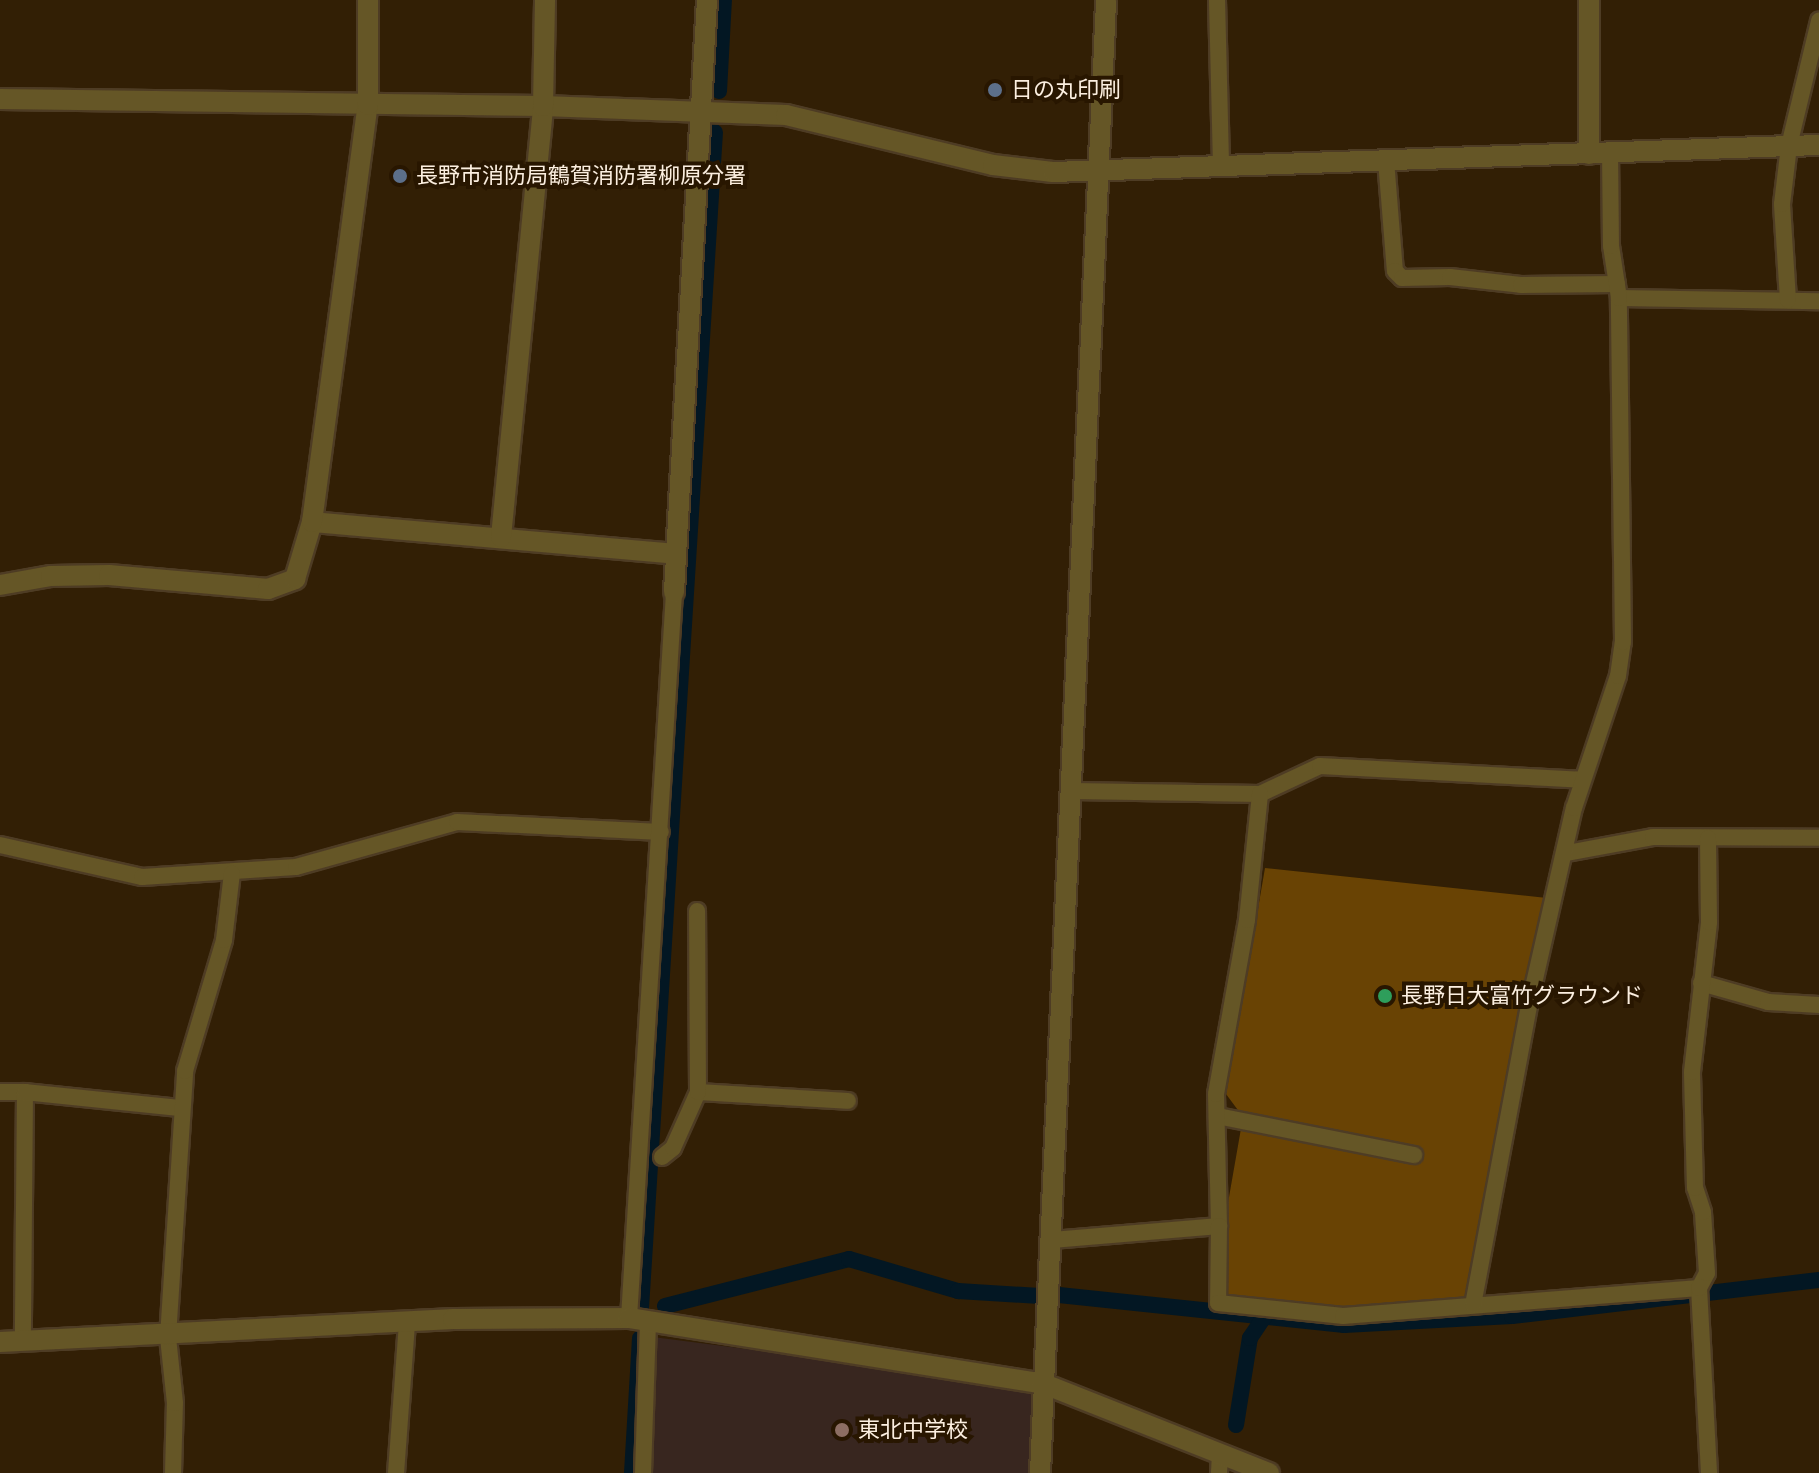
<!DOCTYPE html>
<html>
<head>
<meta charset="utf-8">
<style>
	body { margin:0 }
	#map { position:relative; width:1819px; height:1473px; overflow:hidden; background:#321f05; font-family:"Libre Baskerville","Noto Sans JP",serif }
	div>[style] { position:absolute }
	.education>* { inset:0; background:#38261f }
	.green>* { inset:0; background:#694304 }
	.canal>* { height:16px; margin:-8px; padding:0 8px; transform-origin:8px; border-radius:8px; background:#031723 }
	.roads { filter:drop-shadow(2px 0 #4e3c24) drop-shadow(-2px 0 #4e3c24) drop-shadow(0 2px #4e3c24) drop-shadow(0 -2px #4e3c24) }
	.minor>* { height:16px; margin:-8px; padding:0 8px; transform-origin:8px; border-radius:8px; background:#655626 }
	.tertiary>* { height:20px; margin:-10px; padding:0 10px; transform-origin:10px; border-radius:10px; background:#655626 }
	.dots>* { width:22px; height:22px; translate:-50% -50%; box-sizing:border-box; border:4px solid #281600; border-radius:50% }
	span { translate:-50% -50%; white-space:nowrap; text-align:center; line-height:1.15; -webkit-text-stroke:8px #281600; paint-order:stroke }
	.poi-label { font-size:22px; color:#fcefe0 }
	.left { translate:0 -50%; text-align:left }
</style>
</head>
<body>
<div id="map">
	<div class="education">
		<i style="clip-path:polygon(653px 1337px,1041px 1387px,1031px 1473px,646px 1473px)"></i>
	</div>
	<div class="green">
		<i style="clip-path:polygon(1265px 868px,1547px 898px,1469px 1300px,1344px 1312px,1222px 1297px,1225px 1220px,1243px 1117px,1226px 1094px)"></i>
	</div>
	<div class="canal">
		<i style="left:719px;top:91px;width:91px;rotate:-86.9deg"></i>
		<i style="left:1059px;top:1295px;width:287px;rotate:6deg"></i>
		<i style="left:1344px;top:1325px;width:168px;rotate:-3.1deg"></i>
		<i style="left:1512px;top:1316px;width:309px;rotate:-6.7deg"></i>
		<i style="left:665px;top:1306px;width:190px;rotate:-14.3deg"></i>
		<i style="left:849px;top:1259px;width:114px;rotate:16.4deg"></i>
		<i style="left:958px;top:1291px;width:82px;rotate:3.5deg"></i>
		<i style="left:641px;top:1308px;width:1178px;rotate:-86.4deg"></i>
		<i style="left:1236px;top:1425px;width:88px;rotate:-80.9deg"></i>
		<i style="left:1250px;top:1338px;width:27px;rotate:-56deg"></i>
		<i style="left:632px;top:1473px;width:135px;rotate:-86.6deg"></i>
	</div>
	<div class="roads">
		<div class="minor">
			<i style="left:1217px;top:0;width:166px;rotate:88.6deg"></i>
			<i style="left:1386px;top:160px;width:111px;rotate:85.4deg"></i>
			<i style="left:1395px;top:271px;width:10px;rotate:45deg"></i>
			<i style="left:1402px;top:278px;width:48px;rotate:-1.2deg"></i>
			<i style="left:1450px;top:277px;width:71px;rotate:6.4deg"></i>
			<i style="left:1521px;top:285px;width:96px;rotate:-0.6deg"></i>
			<i style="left:1619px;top:298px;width:200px;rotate:0.9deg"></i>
			<i style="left:1788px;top:300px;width:96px;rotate:-93.6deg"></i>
			<i style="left:1782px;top:204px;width:58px;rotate:-83.1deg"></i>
			<i style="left:1789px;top:146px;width:129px;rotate:-76.5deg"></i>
			<i style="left:1073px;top:791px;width:187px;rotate:0.9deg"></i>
			<i style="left:1260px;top:794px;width:66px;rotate:-25deg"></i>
			<i style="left:1320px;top:766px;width:263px;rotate:3deg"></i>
			<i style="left:0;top:845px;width:146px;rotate:12.7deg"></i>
			<i style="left:142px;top:877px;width:154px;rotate:-3.7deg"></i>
			<i style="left:296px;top:867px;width:167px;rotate:-15.6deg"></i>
			<i style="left:457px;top:822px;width:204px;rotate:2.8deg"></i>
			<i style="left:1567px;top:853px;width:87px;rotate:-10.5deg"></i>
			<i style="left:1653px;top:837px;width:166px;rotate:0.3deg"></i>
			<i style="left:1701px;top:983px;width:70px;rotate:15.8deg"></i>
			<i style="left:1768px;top:1002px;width:51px;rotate:3.4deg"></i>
			<i style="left:0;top:1092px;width:25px"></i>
			<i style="left:25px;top:1092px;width:250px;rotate:90.5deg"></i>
			<i style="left:25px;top:1092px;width:157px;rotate:5.9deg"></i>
			<i style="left:698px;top:1092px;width:150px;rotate:3.4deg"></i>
			<i style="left:1217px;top:1116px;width:201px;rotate:11.2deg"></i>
			<i style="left:662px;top:1157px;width:14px;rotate:-39deg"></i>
			<i style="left:673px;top:1148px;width:61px;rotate:-65.9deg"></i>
			<i style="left:698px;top:1092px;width:181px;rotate:-90.3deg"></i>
			<i style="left:1219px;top:1226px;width:132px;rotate:-91.3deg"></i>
			<i style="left:1216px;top:1094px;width:177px;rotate:-79.9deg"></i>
			<i style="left:1247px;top:920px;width:127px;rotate:-84.1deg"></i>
			<i style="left:1052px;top:1240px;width:168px;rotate:-4.8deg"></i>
			<i style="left:1219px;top:1226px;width:77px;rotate:90.7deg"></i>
			<i style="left:1218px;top:1303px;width:126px;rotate:5.9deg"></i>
			<i style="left:1343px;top:1316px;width:357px;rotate:-4.5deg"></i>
			<i style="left:1699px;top:1288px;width:185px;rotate:86.9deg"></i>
			<i style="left:1699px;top:1288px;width:17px;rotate:-62deg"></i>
			<i style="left:1707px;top:1273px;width:61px;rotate:-93.8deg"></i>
			<i style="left:1703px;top:1212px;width:25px;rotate:-108deg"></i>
			<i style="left:1695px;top:1188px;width:116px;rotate:-91.5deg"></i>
			<i style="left:1692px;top:1072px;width:151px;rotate:-83.5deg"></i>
			<i style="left:1709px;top:922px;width:84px;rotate:-90.7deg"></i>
			<i style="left:1473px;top:1305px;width:309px;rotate:-79.4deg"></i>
			<i style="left:1530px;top:1001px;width:198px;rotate:-77.2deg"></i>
			<i style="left:1574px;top:808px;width:139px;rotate:-71.6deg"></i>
			<i style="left:1618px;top:676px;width:34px;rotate:-82deg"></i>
			<i style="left:1623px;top:642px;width:344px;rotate:-90.7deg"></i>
			<i style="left:1619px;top:298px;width:53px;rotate:-98.7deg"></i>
			<i style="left:1611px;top:246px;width:92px;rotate:-90.6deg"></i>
			<i style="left:629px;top:1318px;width:727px;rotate:-86.45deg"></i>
			<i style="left:173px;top:1473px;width:70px;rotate:-88.4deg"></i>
			<i style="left:175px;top:1403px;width:66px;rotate:-96.1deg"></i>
			<i style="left:168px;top:1337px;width:267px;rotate:-86.3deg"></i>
			<i style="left:185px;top:1071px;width:137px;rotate:-73.4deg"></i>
			<i style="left:224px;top:940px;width:67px;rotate:-83.2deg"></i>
			<i style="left:396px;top:1473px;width:151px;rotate:-85.8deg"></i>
			<i style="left:643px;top:1473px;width:152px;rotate:-88.1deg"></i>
			<i style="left:1219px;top:1473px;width:20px;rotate:-87deg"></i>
		</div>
		<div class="tertiary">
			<i style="left:0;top:99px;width:543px;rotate:0.74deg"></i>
			<i style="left:543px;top:106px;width:243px;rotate:2.1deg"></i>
			<i style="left:786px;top:115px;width:213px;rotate:13.6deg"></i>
			<i style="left:993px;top:165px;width:60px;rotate:6.7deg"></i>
			<i style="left:1053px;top:172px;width:766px;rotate:-2.02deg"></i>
			<i style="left:1589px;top:154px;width:154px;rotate:-90deg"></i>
			<i style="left:312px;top:522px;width:364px;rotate:5deg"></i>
			<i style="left:501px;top:537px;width:433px;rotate:-84.4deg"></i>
			<i style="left:543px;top:106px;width:106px;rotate:-88.9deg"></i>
			<i style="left:0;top:585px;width:52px;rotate:-10deg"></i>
			<i style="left:51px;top:576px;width:58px;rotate:-1deg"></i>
			<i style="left:109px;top:575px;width:160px;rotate:5deg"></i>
			<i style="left:268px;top:589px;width:29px;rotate:-20deg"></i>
			<i style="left:295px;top:579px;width:59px;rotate:-73.4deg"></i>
			<i style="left:312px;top:522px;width:421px;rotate:-82.4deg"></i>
			<i style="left:368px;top:105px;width:105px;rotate:-90deg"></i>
			<i style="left:674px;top:592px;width:593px;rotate:-86.81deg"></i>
			<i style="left:0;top:1342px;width:454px;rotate:-2.9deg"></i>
			<i style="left:453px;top:1319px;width:176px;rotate:-0.3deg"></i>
			<i style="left:629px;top:1318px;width:420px;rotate:9deg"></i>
			<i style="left:1044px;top:1384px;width:242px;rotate:21.6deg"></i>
			<i style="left:1040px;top:1473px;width:1474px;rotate:-87.43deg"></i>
		</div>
	</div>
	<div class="dots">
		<i style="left:995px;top:90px;background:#5c6f8a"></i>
		<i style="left:400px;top:176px;background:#5c6f8a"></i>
		<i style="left:1385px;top:996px;background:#2e9e5b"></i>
		<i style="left:842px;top:1430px;background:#8d6e63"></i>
	</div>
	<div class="poi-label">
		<span class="left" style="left:1011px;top:90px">日の丸印刷</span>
		<span class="left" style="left:416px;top:176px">長野市消防局鶴賀消防署柳原分署</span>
		<span class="left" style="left:1401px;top:996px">長野日大富竹グラウンド</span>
		<span class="left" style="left:858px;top:1430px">東北中学校</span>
	</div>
</div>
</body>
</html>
